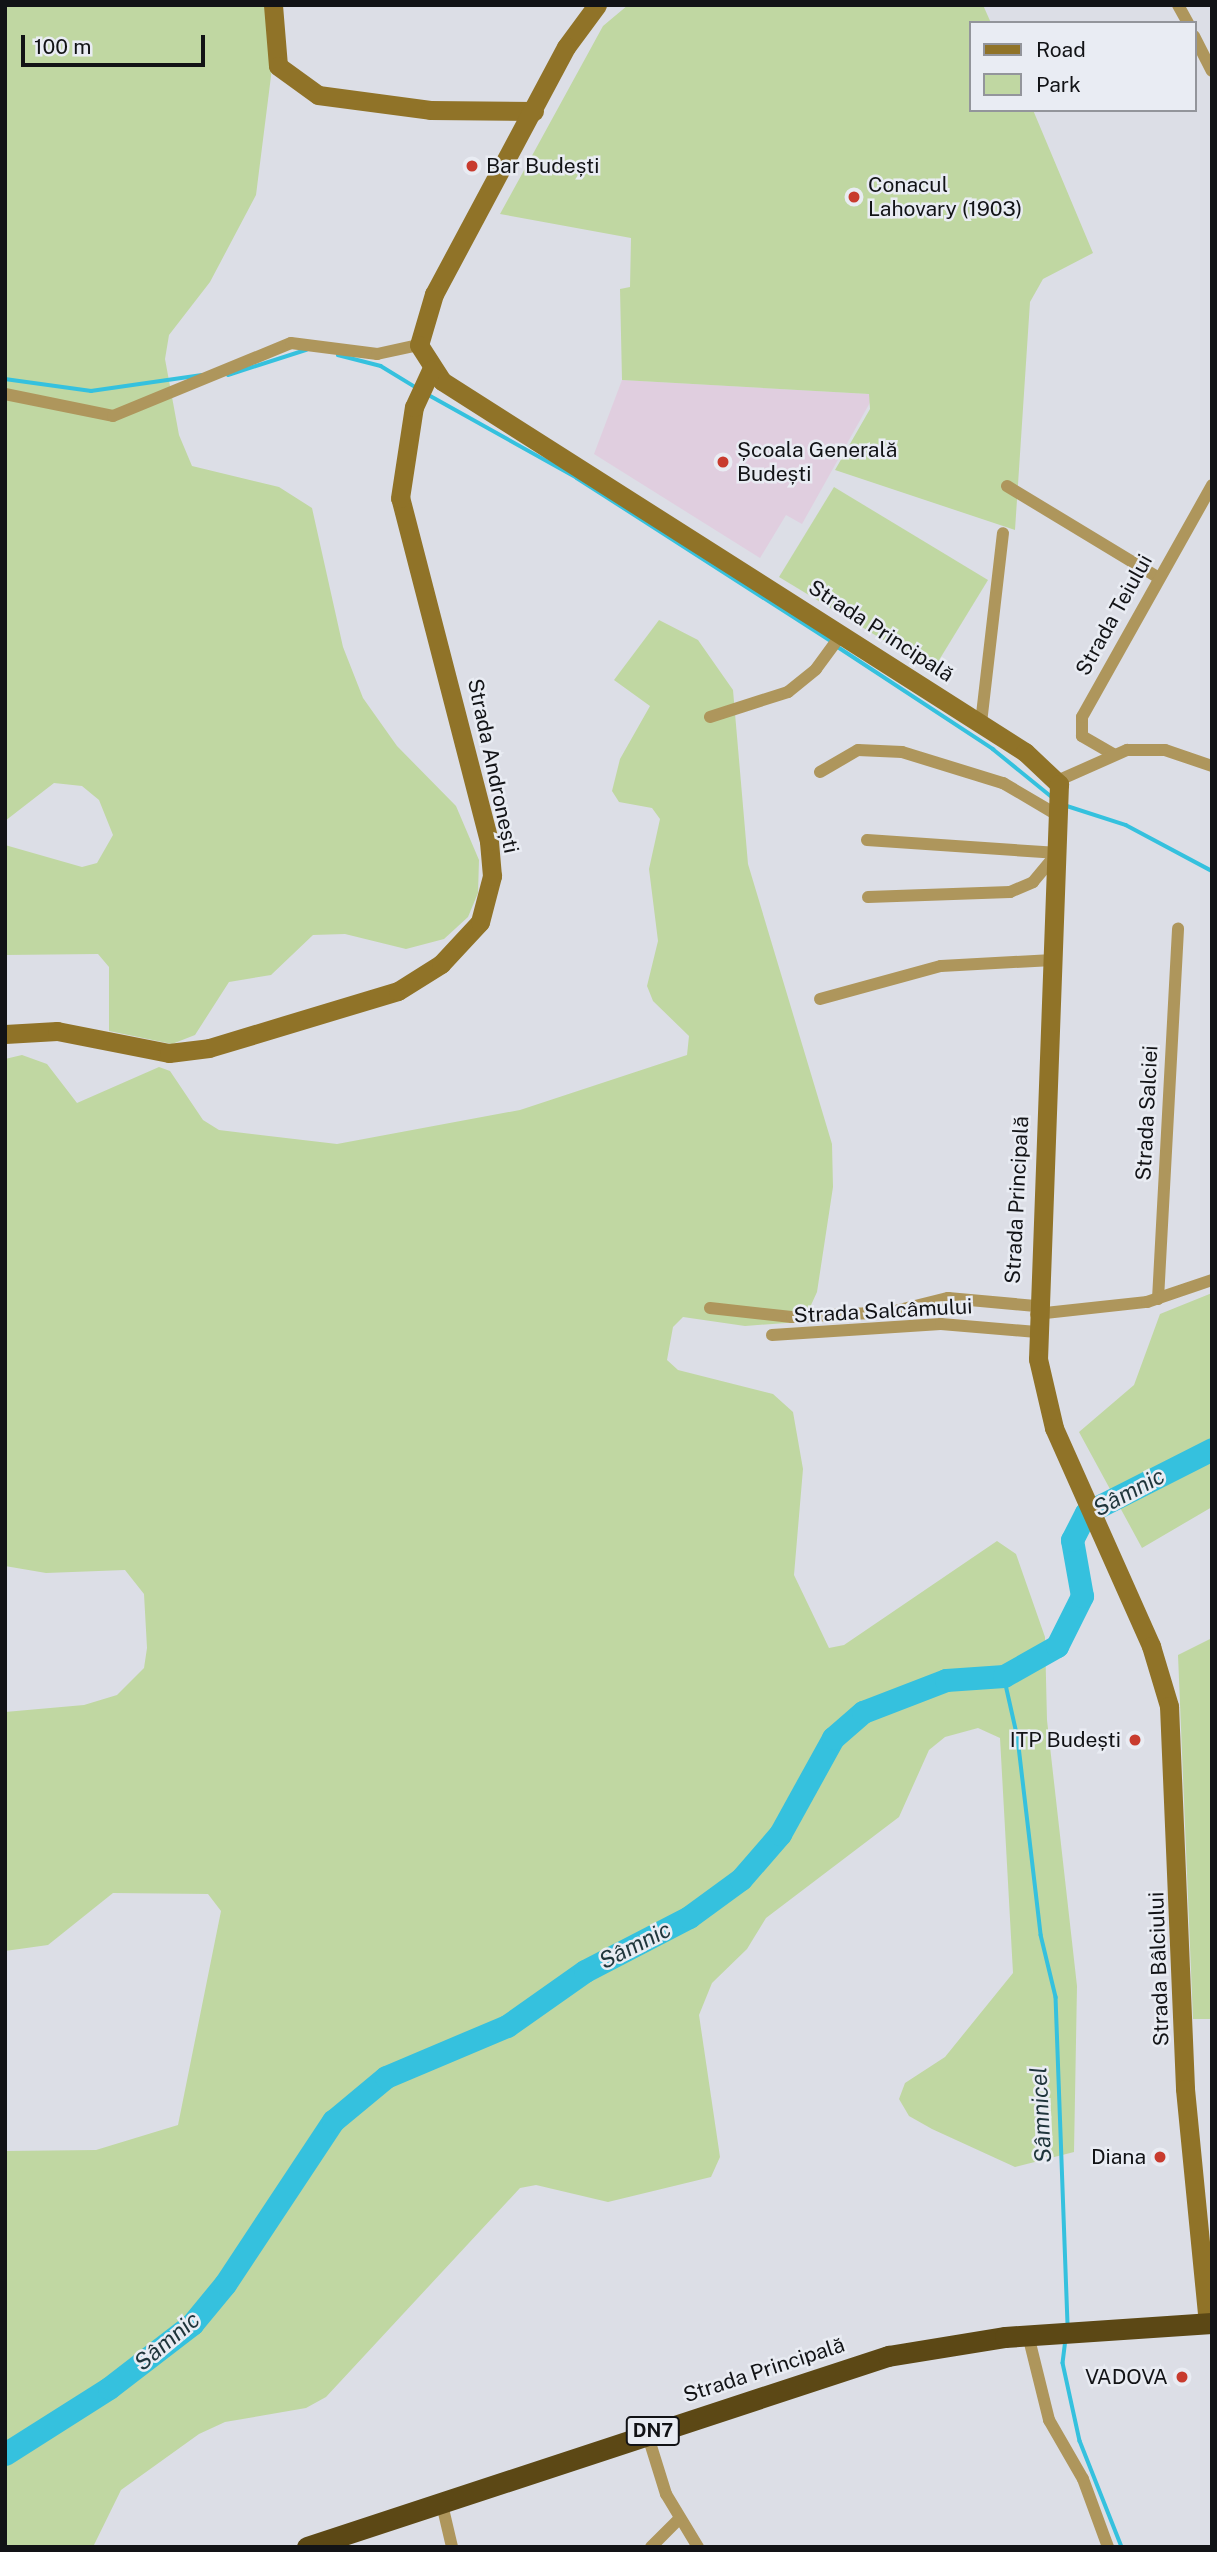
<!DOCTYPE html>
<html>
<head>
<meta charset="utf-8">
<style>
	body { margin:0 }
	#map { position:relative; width:1217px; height:2552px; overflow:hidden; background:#dcdee6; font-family:"Public Sans",sans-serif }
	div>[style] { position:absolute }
	.education>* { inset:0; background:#e0cedf }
	.green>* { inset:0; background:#c0d7a2 }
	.stream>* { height:3.5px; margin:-1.75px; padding:0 1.75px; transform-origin:1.75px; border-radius:1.75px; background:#35c1de }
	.river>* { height:23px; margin:-11.5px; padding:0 11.5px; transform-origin:11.5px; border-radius:11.5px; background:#35c1de }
	.street>* { height:12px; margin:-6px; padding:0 6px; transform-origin:6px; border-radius:6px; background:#ae965c }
	.secondary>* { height:19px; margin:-9.5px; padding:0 9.5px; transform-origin:9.5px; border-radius:9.5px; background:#907328 }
	.highway>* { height:21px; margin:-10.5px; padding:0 10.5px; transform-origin:10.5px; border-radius:10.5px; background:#5c4815 }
	.dots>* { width:19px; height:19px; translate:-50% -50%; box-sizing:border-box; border:4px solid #e9ecf3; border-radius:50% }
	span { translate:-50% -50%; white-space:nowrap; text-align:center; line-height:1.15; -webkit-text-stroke:5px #e9ecf3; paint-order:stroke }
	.shield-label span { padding:2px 5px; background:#e9ecf3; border:2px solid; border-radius:5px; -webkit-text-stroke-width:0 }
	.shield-label { font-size:19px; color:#121316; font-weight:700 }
	.poi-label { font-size:21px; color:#121316 }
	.left { translate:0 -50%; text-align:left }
	.right { translate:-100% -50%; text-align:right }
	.street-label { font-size:21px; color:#121316 }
	.water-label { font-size:23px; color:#1f353b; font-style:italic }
	.frame { position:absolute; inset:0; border:7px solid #121316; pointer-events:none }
	.legend { position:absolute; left:969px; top:21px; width:228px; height:91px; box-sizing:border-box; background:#e9ecf3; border:2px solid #93959b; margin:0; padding:9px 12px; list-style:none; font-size:21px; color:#121316 }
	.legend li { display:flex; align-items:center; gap:14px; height:35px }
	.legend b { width:35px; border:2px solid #93959b }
	.scale { position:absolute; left:21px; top:35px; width:184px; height:32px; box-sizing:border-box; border:4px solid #121316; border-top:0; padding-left:9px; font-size:21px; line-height:24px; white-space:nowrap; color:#121316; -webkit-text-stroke:5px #e9ecf3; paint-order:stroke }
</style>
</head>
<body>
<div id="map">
	<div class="education">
		<i style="clip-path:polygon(622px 380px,869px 394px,872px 399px,802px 524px,786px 515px,760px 558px,594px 454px)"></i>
	</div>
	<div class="green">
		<i style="clip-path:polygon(5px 5px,280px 5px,256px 195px,210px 282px,169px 335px,165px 359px,179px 435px,192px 466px,279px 487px,312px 508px,343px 647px,363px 698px,397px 746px,456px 806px,479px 860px,478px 893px,468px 917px,444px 939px,406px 949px,345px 934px,313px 935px,271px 975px,229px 982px,195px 1035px,172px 1044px,109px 1031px,109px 967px,98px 954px,5px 955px,5px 845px,82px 867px,97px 863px,113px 835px,99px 800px,82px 786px,54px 783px,5px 821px)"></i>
		<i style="clip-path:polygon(628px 5px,983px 5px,991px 23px,970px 23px,970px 110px,1033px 110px,1093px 253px,1043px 279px,1030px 302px,1015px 530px,835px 470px,870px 409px,869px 394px,622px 380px,620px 289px,630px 287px,631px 238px,500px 214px,603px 26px)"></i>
		<i style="clip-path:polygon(834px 487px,988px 580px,933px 670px,779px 577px)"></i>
		<i style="clip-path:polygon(659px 620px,698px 640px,733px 690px,748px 864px,832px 1144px,833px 1187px,817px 1292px,806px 1316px,800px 1322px,745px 1326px,683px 1317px,673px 1327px,667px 1360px,678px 1370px,773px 1394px,793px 1412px,803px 1469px,794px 1575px,829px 1648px,844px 1645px,997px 1541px,1016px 1554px,1045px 1637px,1047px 1720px,1077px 1986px,1074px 2152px,1015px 2167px,932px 2129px,909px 2116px,899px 2099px,905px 2083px,945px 2057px,1013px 1973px,1000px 1738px,978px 1728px,945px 1737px,929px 1750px,899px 1817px,766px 1918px,747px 1949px,712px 1983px,699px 2015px,720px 2157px,711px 2177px,608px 2202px,536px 2185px,520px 2188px,326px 2397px,306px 2408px,225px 2422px,199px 2434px,121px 2490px,93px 2547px,5px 2547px,5px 2151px,96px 2150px,178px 2125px,221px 1911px,208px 1894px,113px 1893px,48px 1945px,5px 1951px,5px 1712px,84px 1705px,117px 1695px,144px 1668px,147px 1648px,144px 1594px,125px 1570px,46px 1573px,5px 1566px,5px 1059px,22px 1055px,47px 1064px,77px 1103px,159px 1067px,170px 1071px,203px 1120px,219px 1130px,337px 1144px,520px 1110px,687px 1055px,689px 1036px,653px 1001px,647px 986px,658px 941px,649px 869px,660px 819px,652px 808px,619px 802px,612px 791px,620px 759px,650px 706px,614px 680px)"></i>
		<i style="clip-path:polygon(1212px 1293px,1212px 1507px,1142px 1548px,1079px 1432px,1134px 1385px,1160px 1314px)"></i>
		<i style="clip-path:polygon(1212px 1638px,1212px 2019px,1193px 2019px,1178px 1655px)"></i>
	</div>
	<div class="stream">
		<i style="left:338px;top:355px;width:44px;rotate:14.3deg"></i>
		<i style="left:381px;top:366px;width:42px;rotate:31.4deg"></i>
		<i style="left:228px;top:375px;width:82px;rotate:-17.8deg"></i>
		<i style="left:5px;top:379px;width:87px;rotate:7.9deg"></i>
		<i style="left:91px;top:391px;width:112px;rotate:-8.2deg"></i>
		<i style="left:427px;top:394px;width:172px;rotate:29.2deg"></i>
		<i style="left:577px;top:478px;width:303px;rotate:32.7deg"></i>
		<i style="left:838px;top:647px;width:186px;rotate:33.3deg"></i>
		<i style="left:993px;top:749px;width:76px;rotate:39.1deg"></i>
		<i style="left:1064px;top:805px;width:65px;rotate:17.9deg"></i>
		<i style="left:1126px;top:825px;width:98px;rotate:28.1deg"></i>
		<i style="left:1004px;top:1676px;width:64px;rotate:77.3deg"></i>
		<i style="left:1018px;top:1738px;width:198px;rotate:83.3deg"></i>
		<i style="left:1041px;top:1935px;width:64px;rotate:76.4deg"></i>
		<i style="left:1056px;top:1997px;width:327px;rotate:87.9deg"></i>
		<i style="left:1066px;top:2339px;width:24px;rotate:97deg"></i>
		<i style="left:1063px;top:2363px;width:80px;rotate:77.7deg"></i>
		<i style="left:1080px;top:2441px;width:114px;rotate:68.4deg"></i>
	</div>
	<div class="river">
		<i style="left:5px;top:2454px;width:123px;rotate:-32.4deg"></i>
		<i style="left:109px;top:2388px;width:105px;rotate:-37.6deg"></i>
		<i style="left:192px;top:2324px;width:52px;rotate:-50.5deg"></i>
		<i style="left:225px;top:2284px;width:196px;rotate:-56.5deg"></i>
		<i style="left:333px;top:2121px;width:69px;rotate:-39.7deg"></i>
		<i style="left:386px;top:2077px;width:131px;rotate:-22.9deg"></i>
		<i style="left:507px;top:2026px;width:95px;rotate:-35.2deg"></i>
		<i style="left:585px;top:1971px;width:117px;rotate:-27.4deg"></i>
		<i style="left:689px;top:1917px;width:64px;rotate:-36.2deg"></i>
		<i style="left:741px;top:1879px;width:60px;rotate:-49.1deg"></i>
		<i style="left:780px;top:1834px;width:110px;rotate:-61.1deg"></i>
		<i style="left:833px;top:1738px;width:40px;rotate:-41deg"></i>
		<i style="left:863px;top:1712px;width:89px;rotate:-21.1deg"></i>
		<i style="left:946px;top:1680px;width:58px;rotate:-3.9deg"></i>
		<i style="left:1004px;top:1676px;width:61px;rotate:-29.5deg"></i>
		<i style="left:1057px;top:1646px;width:56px;rotate:-63.4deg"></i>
		<i style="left:1082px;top:1596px;width:57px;rotate:-100.1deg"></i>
		<i style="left:1072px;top:1540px;width:30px;rotate:-63deg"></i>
		<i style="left:1086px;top:1513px;width:141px;rotate:-26.9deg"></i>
	</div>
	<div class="street">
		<i style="left:1178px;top:5px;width:21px;rotate:61deg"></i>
		<i style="left:1194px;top:36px;width:39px;rotate:63deg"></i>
		<i style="left:5px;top:394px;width:110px;rotate:11.5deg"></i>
		<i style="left:113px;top:416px;width:192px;rotate:-22.3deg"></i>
		<i style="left:291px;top:343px;width:87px;rotate:7.3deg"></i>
		<i style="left:377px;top:354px;width:43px;rotate:-12.1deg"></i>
		<i style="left:1007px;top:486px;width:175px;rotate:31.2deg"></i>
		<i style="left:710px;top:717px;width:82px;rotate:-17.8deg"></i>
		<i style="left:788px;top:692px;width:36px;rotate:-39deg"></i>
		<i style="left:816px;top:669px;width:42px;rotate:-53.7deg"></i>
		<i style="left:981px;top:723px;width:191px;rotate:-83.4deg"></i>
		<i style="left:1113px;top:754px;width:36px;rotate:-150deg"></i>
		<i style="left:1082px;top:736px;width:19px;rotate:-90deg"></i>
		<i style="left:1082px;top:717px;width:266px;rotate:-60.7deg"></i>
		<i style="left:820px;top:772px;width:44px;rotate:-30.1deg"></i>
		<i style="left:858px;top:750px;width:44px;rotate:2.6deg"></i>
		<i style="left:902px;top:752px;width:106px;rotate:17.1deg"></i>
		<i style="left:1003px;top:783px;width:65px;rotate:30.5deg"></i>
		<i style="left:1057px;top:781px;width:77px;rotate:-23.9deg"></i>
		<i style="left:1127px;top:750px;width:38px"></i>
		<i style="left:1165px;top:750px;width:50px;rotate:18.8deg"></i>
		<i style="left:867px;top:840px;width:192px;rotate:3.9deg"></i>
		<i style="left:868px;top:897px;width:142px;rotate:-2deg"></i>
		<i style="left:1010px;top:892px;width:25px;rotate:-23deg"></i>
		<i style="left:1033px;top:882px;width:35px;rotate:-50deg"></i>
		<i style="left:820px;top:999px;width:125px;rotate:-15.3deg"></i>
		<i style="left:941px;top:966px;width:112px;rotate:-3.1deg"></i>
		<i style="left:1158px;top:1299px;width:371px;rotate:-86.9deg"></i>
		<i style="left:710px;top:1308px;width:82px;rotate:6.3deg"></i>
		<i style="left:792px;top:1317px;width:99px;rotate:-2.9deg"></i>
		<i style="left:891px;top:1312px;width:59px;rotate:-13.8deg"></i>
		<i style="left:948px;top:1298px;width:88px;rotate:5.2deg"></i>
		<i style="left:1036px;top:1314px;width:112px;rotate:-6.2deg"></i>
		<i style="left:1147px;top:1302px;width:69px;rotate:-18.7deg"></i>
		<i style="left:772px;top:1335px;width:169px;rotate:-3.7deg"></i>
		<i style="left:941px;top:1324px;width:96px;rotate:4.8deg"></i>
		<i style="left:1028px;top:2335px;width:88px;rotate:76.1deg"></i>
		<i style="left:1049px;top:2420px;width:68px;rotate:60deg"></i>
		<i style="left:1083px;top:2479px;width:72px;rotate:69.8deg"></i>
		<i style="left:647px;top:2433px;width:64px;rotate:72.7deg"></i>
		<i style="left:666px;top:2494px;width:62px;rotate:58.9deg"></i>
		<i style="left:441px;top:2500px;width:48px;rotate:76.8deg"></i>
		<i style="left:651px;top:2547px;width:38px;rotate:-45deg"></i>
	</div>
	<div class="secondary">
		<i style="left:273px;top:5px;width:61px;rotate:85.3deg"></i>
		<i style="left:278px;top:66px;width:49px;rotate:35.9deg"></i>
		<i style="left:318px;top:95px;width:113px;rotate:7.6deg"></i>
		<i style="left:430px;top:110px;width:104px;rotate:0.6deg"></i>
		<i style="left:597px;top:5px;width:52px;rotate:126.4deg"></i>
		<i style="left:566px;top:47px;width:280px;rotate:118.1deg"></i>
		<i style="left:434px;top:294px;width:53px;rotate:106.4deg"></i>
		<i style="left:419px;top:345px;width:43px;rotate:57.4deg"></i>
		<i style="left:442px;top:381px;width:691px;rotate:32.47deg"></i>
		<i style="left:1025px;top:752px;width:47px;rotate:43.3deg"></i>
		<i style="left:1059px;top:784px;width:575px;rotate:92.09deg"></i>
		<i style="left:1038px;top:1359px;width:71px;rotate:76.9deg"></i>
		<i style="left:1054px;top:1428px;width:239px;rotate:66deg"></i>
		<i style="left:1151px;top:1646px;width:63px;rotate:73.3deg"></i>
		<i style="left:1169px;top:1706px;width:383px;rotate:87.6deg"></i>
		<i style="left:1185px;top:2089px;width:236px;rotate:84.4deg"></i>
		<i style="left:5px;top:1034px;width:52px;rotate:-3.3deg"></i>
		<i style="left:57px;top:1031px;width:114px;rotate:11.1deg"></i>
		<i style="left:169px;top:1053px;width:40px;rotate:-7.1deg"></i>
		<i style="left:209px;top:1048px;width:197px;rotate:-16.8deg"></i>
		<i style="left:398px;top:991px;width:51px;rotate:-32.1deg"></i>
		<i style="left:441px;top:964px;width:57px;rotate:-47.1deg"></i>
		<i style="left:480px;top:922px;width:48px;rotate:-75.4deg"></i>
		<i style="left:492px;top:876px;width:35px;rotate:-95deg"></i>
		<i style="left:489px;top:841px;width:354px;rotate:-104.5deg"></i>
		<i style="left:400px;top:498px;width:92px;rotate:-81.3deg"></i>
		<i style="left:414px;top:407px;width:41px;rotate:-65.3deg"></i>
	</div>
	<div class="highway">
		<i style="left:307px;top:2547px;width:612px;rotate:-18.2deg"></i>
		<i style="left:888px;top:2356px;width:119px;rotate:-9.2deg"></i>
		<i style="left:1005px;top:2337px;width:207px;rotate:-3.9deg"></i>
	</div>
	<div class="dots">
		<i style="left:472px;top:166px;background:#c83b2e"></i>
		<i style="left:854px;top:197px;background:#c83b2e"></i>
		<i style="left:723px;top:462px;background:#c83b2e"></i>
		<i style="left:1135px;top:1740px;background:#c83b2e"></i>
		<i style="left:1160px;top:2157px;background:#c83b2e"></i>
		<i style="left:1182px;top:2377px;background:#c83b2e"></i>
	</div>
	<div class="shield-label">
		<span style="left:653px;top:2431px">DN7</span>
	</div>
	<div class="poi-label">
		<span class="left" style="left:486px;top:166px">Bar Budești</span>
		<span class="left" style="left:868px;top:197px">Conacul<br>Lahovary (1903)</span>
		<span class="left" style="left:737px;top:462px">Școala Generală<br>Budești</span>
		<span class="right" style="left:1121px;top:1740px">ITP Budești</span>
		<span class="right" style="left:1146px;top:2157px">Diana</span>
		<span class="right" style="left:1168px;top:2377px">VADOVA</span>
	</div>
	<div class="street-label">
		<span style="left:1114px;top:615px;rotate:-61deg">Strada Teiului</span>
		<span style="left:881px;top:631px;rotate:33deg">Strada Principală</span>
		<span style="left:493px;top:766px;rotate:78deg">Strada Andronești</span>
		<span style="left:1147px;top:1113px;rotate:-87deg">Strada Salciei</span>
		<span style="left:1017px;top:1200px;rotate:-87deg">Strada Principală</span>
		<span style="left:883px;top:1311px;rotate:-3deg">Strada Salcâmului</span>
		<span style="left:1159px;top:1969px;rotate:-92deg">Strada Bâlciului</span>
		<span style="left:764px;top:2370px;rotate:-18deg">Strada Principală</span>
	</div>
	<div class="water-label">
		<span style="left:1129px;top:1492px;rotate:-28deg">Sâmnic</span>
		<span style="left:635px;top:1945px;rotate:-27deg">Sâmnic</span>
		<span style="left:1041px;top:2115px;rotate:-93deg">Sâmnicel</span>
		<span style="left:167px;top:2341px;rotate:-40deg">Sâmnic</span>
	</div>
	<div class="frame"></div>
	<ul class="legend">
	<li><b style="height:9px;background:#907328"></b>Road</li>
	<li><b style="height:19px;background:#c0d7a2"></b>Park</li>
	</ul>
	<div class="scale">100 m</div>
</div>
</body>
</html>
